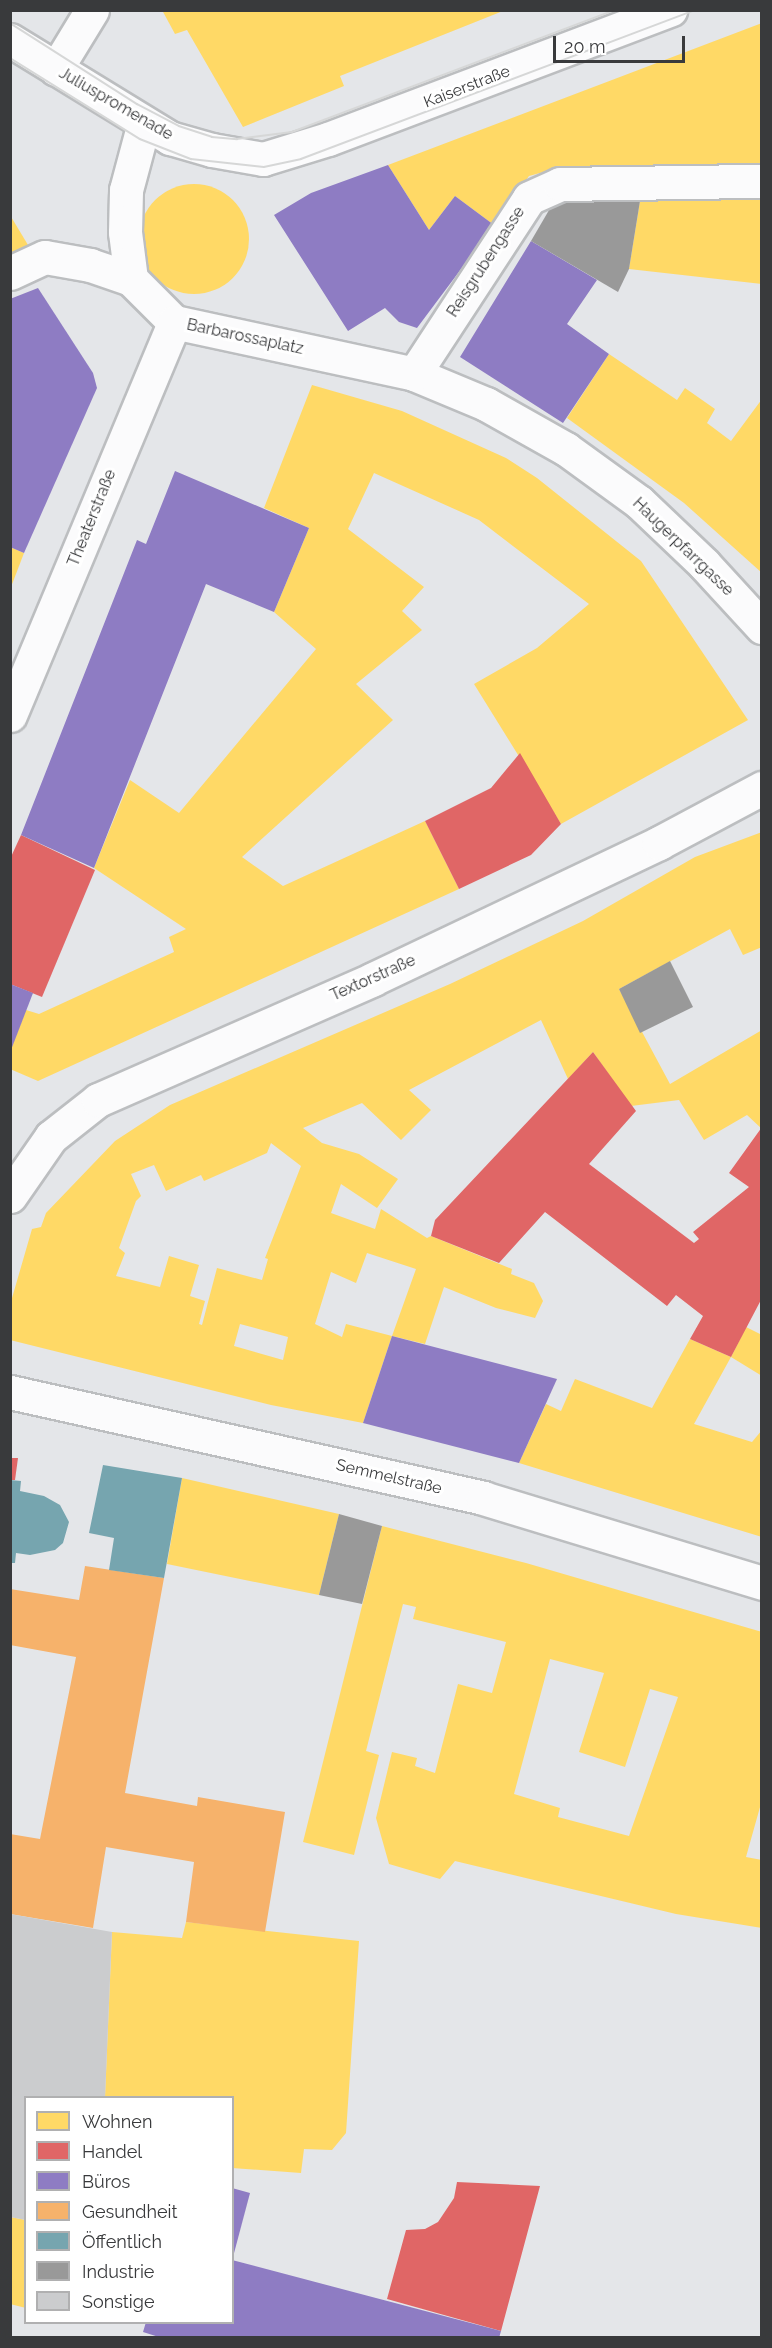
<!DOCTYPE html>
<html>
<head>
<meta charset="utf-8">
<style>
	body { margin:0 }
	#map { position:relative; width:772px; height:2348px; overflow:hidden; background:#e4e6e9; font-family:Raleway,sans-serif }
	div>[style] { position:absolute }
	.homes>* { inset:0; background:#ffd966 }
	.round { border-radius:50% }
	.shops>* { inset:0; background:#e06666 }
	.offices>* { inset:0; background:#8e7cc3 }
	.health>* { inset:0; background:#f6b26b }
	.public>* { inset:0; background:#76a5af }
	.industry>* { inset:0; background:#999 }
	.building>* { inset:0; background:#cbccce }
	.roads { filter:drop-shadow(2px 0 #bcbec0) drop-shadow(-2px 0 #bcbec0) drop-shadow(0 2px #bcbec0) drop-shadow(0 -2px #bcbec0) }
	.street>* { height:33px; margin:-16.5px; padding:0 16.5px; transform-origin:16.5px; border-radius:16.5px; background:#fbfbfc }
	.secondary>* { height:33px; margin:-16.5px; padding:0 16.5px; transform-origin:16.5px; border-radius:16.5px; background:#fbfbfc }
	.tram>* { height:1.5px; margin:-0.75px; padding:0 0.75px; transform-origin:0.75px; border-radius:0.75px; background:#d6d7d7 }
	span { translate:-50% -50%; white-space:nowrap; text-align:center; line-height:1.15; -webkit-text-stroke:6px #fff; paint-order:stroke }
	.street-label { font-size:16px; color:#393a3c }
	.frame { position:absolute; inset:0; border:12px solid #393a3c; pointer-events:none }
	.legend { position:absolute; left:24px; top:2096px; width:210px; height:228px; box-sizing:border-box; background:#fff; border:2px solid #b0b0b1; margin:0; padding:8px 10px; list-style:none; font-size:18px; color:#393a3c }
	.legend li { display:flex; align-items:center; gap:12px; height:30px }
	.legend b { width:30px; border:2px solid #b0b0b1 }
	.scale { position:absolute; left:553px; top:36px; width:132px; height:27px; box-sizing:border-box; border:3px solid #393a3c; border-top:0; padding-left:8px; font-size:18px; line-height:21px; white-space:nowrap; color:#393a3c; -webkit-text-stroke:4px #fff; paint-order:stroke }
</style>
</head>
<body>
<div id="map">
	<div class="homes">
		<i style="clip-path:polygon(162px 10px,503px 10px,503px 11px,340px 76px,344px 86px,243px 127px,187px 30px,175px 34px)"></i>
		<i style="clip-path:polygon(762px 23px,762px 167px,655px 167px,661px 200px,762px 197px,762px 284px,629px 269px,640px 201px,635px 169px,551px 170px,529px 176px,494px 225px,455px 196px,429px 230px,388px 165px)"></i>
		<i class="round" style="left:139px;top:184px;width:110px;height:110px"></i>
		<i style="clip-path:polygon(10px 215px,31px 250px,10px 264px)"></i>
		<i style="clip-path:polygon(609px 354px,677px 400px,685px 388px,715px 409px,707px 423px,731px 441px,762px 399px,762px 573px,684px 503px,567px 418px)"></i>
		<i style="clip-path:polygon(312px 385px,402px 411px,506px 458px,537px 478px,641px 561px,748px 720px,561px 824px,474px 684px,537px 648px,589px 604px,479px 520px,374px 473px,348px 529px,424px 587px,402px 611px,422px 630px,356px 684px,393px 720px,242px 857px,283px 886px,425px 821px,459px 889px,38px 1081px,10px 1069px,10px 1051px,26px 1010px,39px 1014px,174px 952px,169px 937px,186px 929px,94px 868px,130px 780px,179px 813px,316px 649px,274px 612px,309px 528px,264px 508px)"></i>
		<i style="clip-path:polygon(10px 547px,24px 553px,11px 587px,10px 587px)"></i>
		<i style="clip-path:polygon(evenodd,762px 832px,762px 947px,743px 955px,730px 929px,619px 989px,670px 1084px,762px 1030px,762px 1129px,747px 1115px,704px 1140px,679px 1100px,631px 1106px,593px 1052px,568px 1079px,541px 1020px,409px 1090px,431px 1110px,401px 1140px,362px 1103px,303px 1128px,322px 1143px,359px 1154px,398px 1179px,377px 1208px,341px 1184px,331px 1213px,375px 1229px,381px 1209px,427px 1238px,431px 1236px,512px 1269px,511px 1274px,534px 1283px,543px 1301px,535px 1318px,496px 1308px,444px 1287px,425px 1344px,392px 1336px,416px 1269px,367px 1253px,356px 1283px,331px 1272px,315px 1324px,342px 1337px,346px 1324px,392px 1336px,363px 1423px,271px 1405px,10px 1340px,10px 1305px,32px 1229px,41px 1227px,46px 1213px,115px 1141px,170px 1105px,450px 984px,583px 921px,695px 857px,762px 832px,271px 1143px,301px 1166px,265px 1258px,268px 1259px,262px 1280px,217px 1268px,202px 1325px,199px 1324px,205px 1301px,190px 1296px,199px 1265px,169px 1256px,160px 1287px,116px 1276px,125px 1253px,119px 1248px,136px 1201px,141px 1196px,131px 1174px,154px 1165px,166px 1191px,201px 1175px,204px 1181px,267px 1153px,271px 1143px,762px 832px,240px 1324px,288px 1337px,283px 1360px,234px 1346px,240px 1324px)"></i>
		<i style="clip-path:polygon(746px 1327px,762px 1335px,762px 1376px,731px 1357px)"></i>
		<i style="clip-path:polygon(690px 1339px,731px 1357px,694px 1424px,752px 1442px,762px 1430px,762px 1537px,519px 1463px,546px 1404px,561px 1411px,575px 1379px,652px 1408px)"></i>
		<i style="clip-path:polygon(182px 1478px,339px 1514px,319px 1595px,167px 1564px)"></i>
		<i style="clip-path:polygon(evenodd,382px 1526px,526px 1563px,762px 1632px,762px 1800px,746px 1857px,762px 1860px,762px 1928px,676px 1914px,455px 1861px,440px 1879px,389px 1864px,376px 1818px,392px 1752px,417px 1758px,415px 1766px,435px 1773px,458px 1684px,492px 1693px,506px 1642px,413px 1619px,416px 1607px,403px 1604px,366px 1751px,379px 1755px,354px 1855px,303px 1842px,382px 1526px,550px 1659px,604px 1673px,579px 1752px,625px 1767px,650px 1689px,678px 1697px,629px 1836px,558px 1817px,560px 1808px,514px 1794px,550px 1659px)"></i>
		<i style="clip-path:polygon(186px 1922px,359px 1941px,346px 2133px,332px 2150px,304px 2149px,301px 2173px,232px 2168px,232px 2097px,105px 2097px,112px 1932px,182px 1938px)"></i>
		<i style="clip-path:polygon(10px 2217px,26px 2220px,26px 2308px,10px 2304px)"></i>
	</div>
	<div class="shops">
		<i style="clip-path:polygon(520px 753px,561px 824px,531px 855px,459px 889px,425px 821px,491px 788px)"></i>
		<i style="clip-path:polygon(21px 835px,95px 870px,42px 997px,10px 984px,10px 859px)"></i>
		<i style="clip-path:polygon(593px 1052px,636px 1111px,589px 1164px,694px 1243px,699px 1239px,693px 1232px,749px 1187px,729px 1173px,762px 1127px,762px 1298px,731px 1357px,690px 1339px,703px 1316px,676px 1295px,667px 1306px,545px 1212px,499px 1263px,431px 1236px,435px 1220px)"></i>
		<i style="clip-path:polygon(10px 1458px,18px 1458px,15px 1480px,10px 1480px)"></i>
		<i style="clip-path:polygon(457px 2182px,540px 2186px,501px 2331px,387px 2299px,406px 2230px,425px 2229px,438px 2222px,454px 2198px)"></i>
	</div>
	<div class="offices">
		<i style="clip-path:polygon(388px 165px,429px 230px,455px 196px,494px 225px,417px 328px,399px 322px,385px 308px,348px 331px,274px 215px,311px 193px)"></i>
		<i style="clip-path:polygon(531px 241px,597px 280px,567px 324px,609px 354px,563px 423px,460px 357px)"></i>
		<i style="clip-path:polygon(38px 288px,93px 373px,97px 388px,24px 553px,10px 547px,10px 299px)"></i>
		<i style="clip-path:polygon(175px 471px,309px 528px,274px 612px,206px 584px,94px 868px,21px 835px,137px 540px,146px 544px)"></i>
		<i style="clip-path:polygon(10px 984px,33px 993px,11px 1050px,10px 1050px)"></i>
		<i style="clip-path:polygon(392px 1336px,557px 1379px,519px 1463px,363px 1423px)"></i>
		<i style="clip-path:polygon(232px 2188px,250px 2193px,233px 2257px,232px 2257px)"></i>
		<i style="clip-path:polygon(232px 2260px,501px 2331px,499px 2338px,162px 2338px,143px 2332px,146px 2322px,232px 2322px)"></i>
	</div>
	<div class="health">
		<i style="clip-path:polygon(85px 1566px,164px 1578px,125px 1793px,197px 1806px,198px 1797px,285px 1812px,265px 1932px,186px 1922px,194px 1862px,106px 1847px,93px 1928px,10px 1914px,10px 1834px,40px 1839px,76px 1657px,10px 1645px,10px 1589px,79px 1600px)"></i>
	</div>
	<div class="public">
		<i style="clip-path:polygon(103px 1465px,182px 1478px,164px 1578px,109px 1570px,114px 1538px,89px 1533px)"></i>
		<i style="clip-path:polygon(10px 1480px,21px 1481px,20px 1491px,44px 1496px,60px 1505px,69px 1522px,63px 1543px,55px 1550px,30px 1555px,16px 1553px,15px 1563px,10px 1563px)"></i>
	</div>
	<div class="industry">
		<i style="clip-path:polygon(563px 197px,640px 201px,629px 269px,618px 292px,531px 241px,552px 205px)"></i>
		<i style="clip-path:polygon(670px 961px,693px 1007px,640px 1033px,619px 989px)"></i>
		<i style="clip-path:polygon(339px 1514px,382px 1526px,362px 1604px,319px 1595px)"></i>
	</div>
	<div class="building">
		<i style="clip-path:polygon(10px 1914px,112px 1932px,105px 2098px,26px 2098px,26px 2220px,10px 2217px)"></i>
	</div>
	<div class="roads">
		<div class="street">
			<i style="left:10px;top:40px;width:188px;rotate:31.5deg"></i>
			<i style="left:170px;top:138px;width:44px;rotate:15.9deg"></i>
			<i style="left:212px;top:150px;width:52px;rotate:10deg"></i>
			<i style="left:263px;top:159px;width:68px;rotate:-17.1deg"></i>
			<i style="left:328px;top:139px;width:366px;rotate:-20.7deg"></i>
			<i style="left:56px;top:69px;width:69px;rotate:-58.6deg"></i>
			<i style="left:10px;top:273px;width:38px;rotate:-25deg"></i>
			<i style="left:45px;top:257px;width:46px;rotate:10.1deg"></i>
			<i style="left:90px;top:265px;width:43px;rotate:18.9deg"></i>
			<i style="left:131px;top:279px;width:61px;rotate:45deg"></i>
			<i style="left:174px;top:322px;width:246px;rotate:12.2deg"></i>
			<i style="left:414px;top:374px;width:78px;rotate:22.6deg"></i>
			<i style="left:486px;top:404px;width:92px;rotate:29.4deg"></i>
			<i style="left:566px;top:449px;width:90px;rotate:36deg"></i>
			<i style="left:639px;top:502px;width:90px;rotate:43.6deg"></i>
			<i style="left:704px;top:564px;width:86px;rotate:47.4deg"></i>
			<i style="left:131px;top:279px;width:47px;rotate:-97.3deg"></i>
			<i style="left:125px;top:232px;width:42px;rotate:-88.6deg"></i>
			<i style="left:126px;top:190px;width:69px;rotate:-75deg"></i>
			<i style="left:414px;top:374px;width:210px;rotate:-56.8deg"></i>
			<i style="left:529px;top:198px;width:34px;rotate:-24deg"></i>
			<i style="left:560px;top:184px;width:202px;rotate:-0.9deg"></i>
			<i style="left:10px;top:715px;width:426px;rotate:-67.3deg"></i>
			<i style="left:10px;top:1392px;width:485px;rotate:12.6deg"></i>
			<i style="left:483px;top:1498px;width:292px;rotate:16.9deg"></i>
		</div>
		<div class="secondary">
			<i style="left:10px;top:1196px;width:72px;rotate:-55.2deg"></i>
			<i style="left:51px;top:1137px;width:60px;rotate:-38.2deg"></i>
			<i style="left:98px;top:1100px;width:300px;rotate:-23.7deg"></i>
			<i style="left:373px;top:979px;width:317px;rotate:-25.4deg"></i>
			<i style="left:659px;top:843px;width:117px;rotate:-28.1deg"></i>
		</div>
	</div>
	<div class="tram">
		<i style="left:10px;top:23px;width:151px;rotate:32.5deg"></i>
		<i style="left:137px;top:104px;width:47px;rotate:27.6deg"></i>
		<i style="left:179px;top:126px;width:35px;rotate:18deg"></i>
		<i style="left:212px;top:137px;width:25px;rotate:5deg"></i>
		<i style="left:237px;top:139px;width:55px;rotate:-7.3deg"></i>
		<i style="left:292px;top:132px;width:345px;rotate:-20.7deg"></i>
		<i style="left:10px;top:58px;width:153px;rotate:31.9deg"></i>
		<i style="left:140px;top:139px;width:55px;rotate:21.4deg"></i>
		<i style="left:191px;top:159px;width:73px;rotate:6.3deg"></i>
		<i style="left:264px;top:167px;width:38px;rotate:-12deg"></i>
		<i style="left:301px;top:159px;width:422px;rotate:-20.7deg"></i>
	</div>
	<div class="street-label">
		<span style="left:467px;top:87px;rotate:-21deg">Kaiserstraße</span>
		<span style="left:116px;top:104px;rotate:30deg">Juliuspromenade</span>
		<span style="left:486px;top:262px;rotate:-57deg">Reisgrubengasse</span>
		<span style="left:245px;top:337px;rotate:12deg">Barbarossaplatz</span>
		<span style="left:92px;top:518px;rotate:-68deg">Theaterstraße</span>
		<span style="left:683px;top:547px;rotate:44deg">Haugerpfarrgasse</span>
		<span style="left:373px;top:978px;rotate:-24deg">Textorstraße</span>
		<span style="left:389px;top:1477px;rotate:13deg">Semmelstraße</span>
	</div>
	<div class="frame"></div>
	<ul class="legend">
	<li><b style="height:16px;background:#ffd966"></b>Wohnen</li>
	<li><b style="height:16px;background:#e06666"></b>Handel</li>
	<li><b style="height:16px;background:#8e7cc3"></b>Büros</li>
	<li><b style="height:16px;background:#f6b26b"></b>Gesundheit</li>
	<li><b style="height:16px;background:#76a5af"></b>Öffentlich</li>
	<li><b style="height:16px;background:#999"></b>Industrie</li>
	<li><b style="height:16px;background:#cbccce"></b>Sonstige</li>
	</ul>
	<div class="scale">20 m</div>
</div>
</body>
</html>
